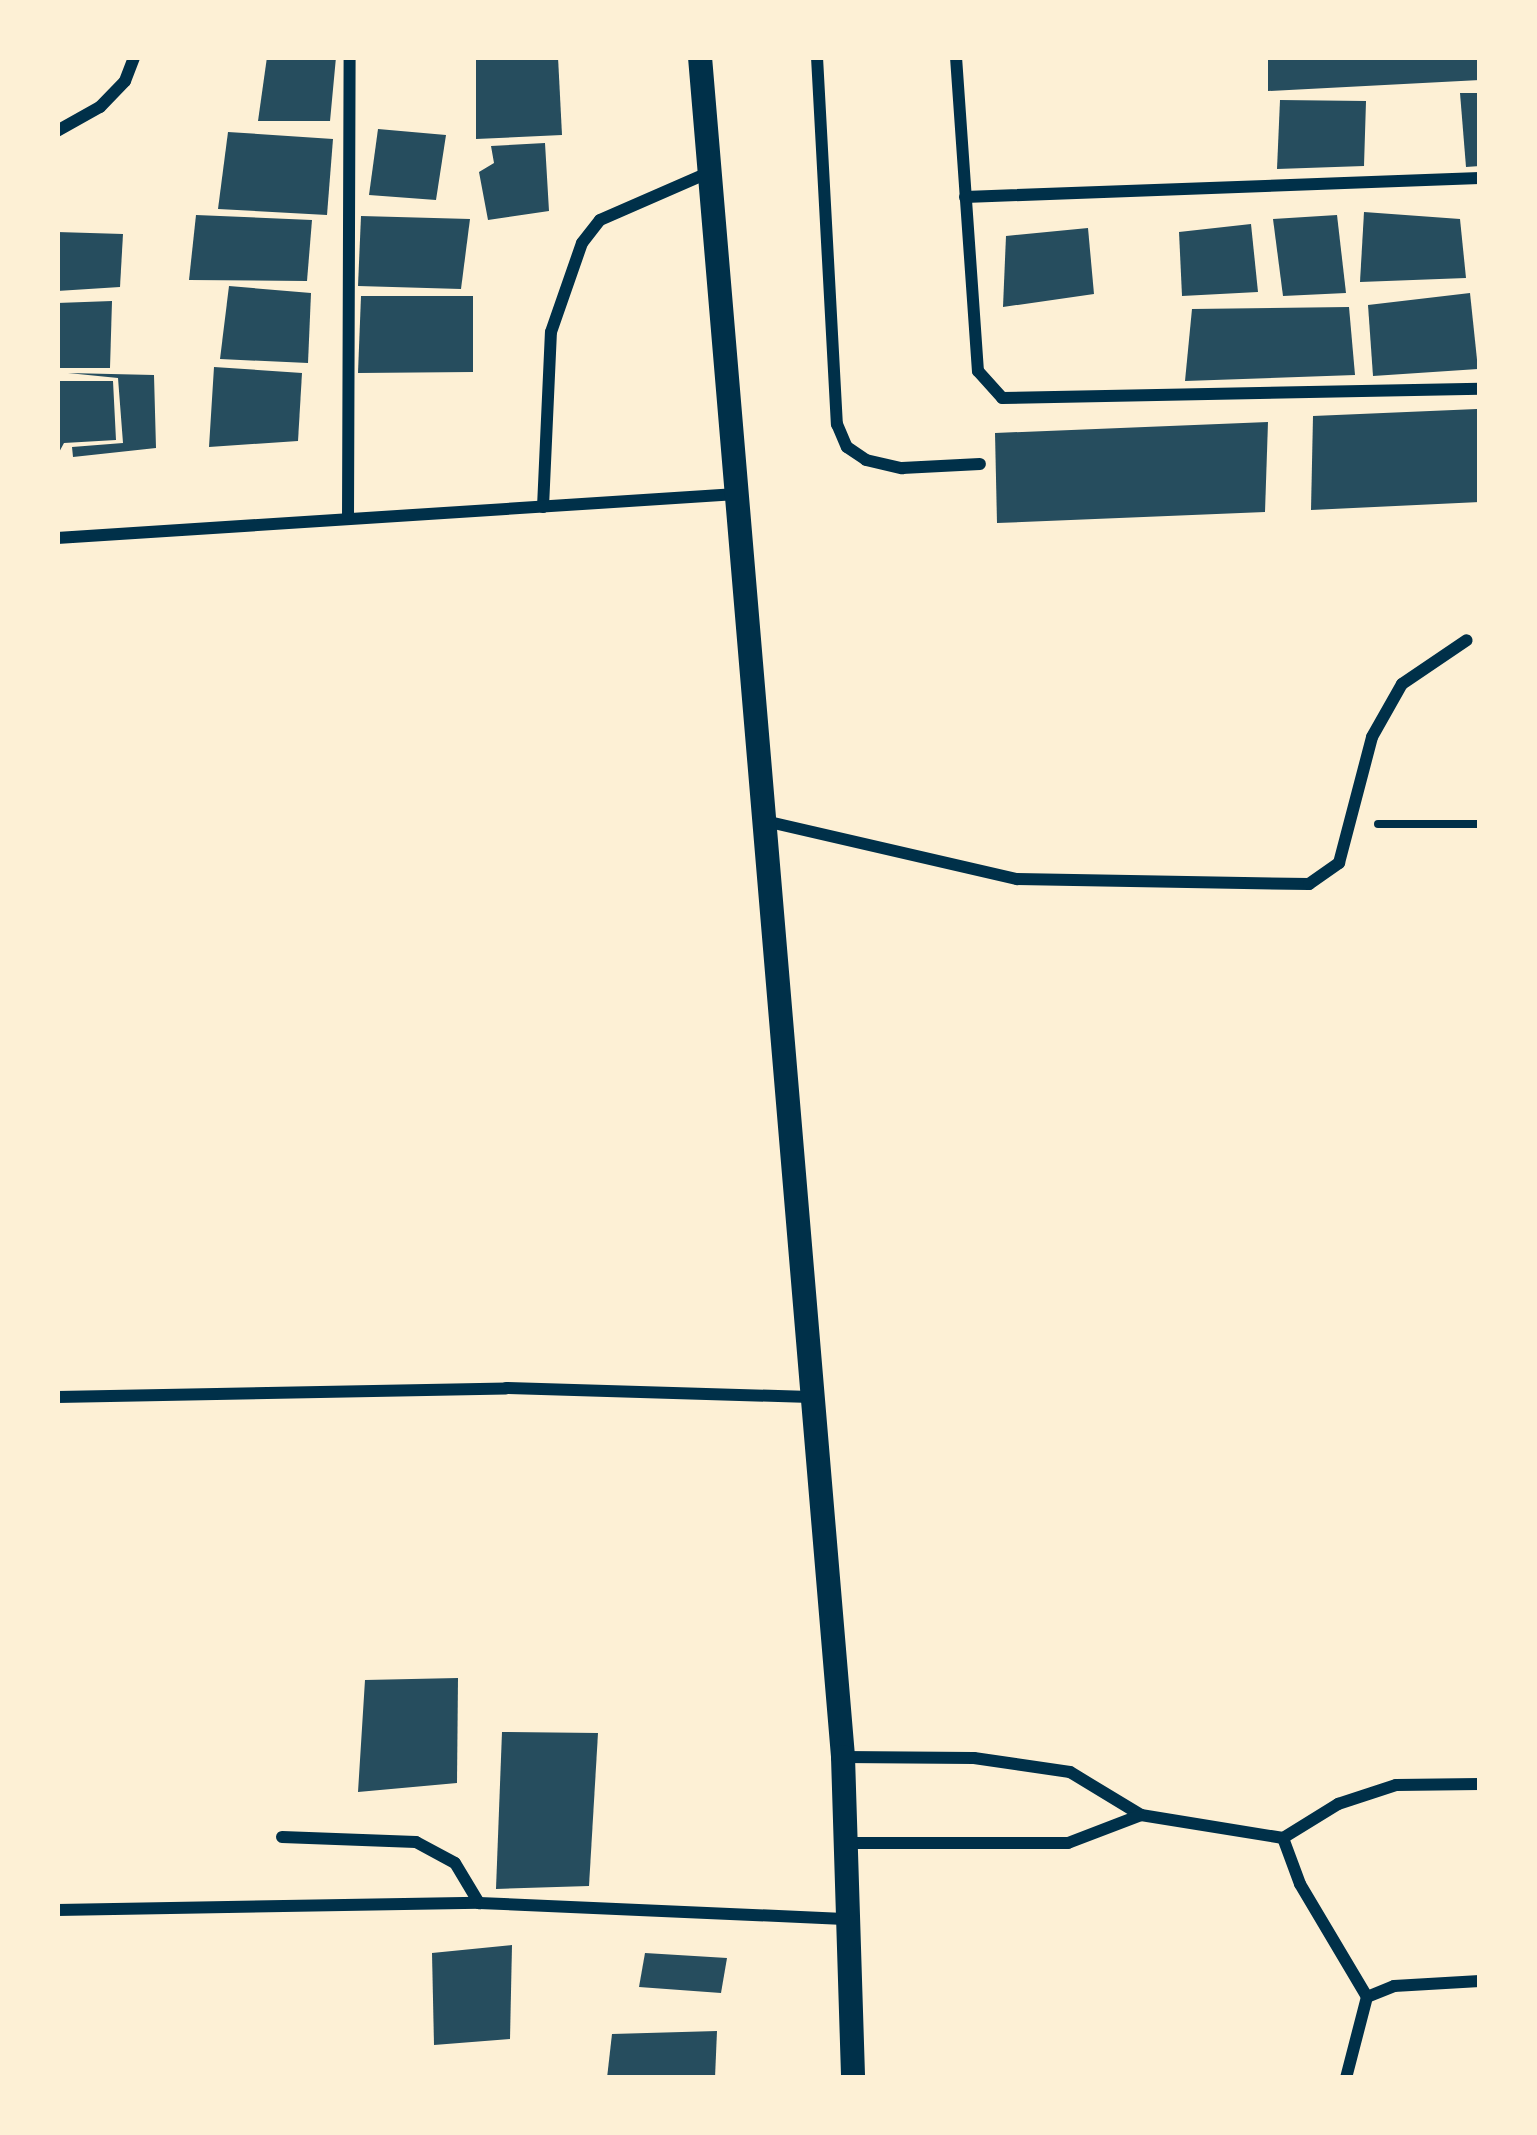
<!DOCTYPE html>
<html>
<head>
<meta charset="utf-8">
<style>
	body { margin:0 }
	#map { position:relative; width:1537px; height:2135px; overflow:hidden; background:#fdf0d5; font-family:"Asap Condensed",sans-serif }
	div>[style] { position:absolute }
	.building>* { inset:0; background:#264d5e }
	.path>* { height:8px; margin:-4px; padding:0 4px; transform-origin:4px; border-radius:4px; background:#003049 }
	.minor>* { height:12px; margin:-6px; padding:0 6px; transform-origin:6px; border-radius:6px; background:#003049 }
	.secondary>* { height:24px; margin:-12px; padding:0 12px; transform-origin:12px; border-radius:12px; background:#003049 }
	span { translate:-50% -50%; white-space:nowrap; text-align:center; line-height:1.15; -webkit-text-stroke:10px #fdf0d5; paint-order:stroke }
	.frame { position:absolute; inset:0; border:60px solid #fdf0d5; pointer-events:none }
</style>
</head>
<body>
<div id="map">
	<div class="building">
		<i style="clip-path:polygon(267px 57px,336px 57px,330px 121px,258px 121px)"></i>
		<i style="clip-path:polygon(476px 57px,558px 57px,562px 135px,476px 139px)"></i>
		<i style="clip-path:polygon(1268px 57px,1480px 57px,1480px 80px,1268px 91px)"></i>
		<i style="clip-path:polygon(1460px 93px,1480px 93px,1480px 166px,1466px 167px)"></i>
		<i style="clip-path:polygon(1280px 100px,1366px 101px,1364px 166px,1277px 169px)"></i>
		<i style="clip-path:polygon(378px 129px,446px 135px,436px 200px,369px 195px)"></i>
		<i style="clip-path:polygon(228px 132px,333px 139px,327px 215px,218px 209px)"></i>
		<i style="clip-path:polygon(545px 143px,549px 211px,488px 220px,479px 172px,494px 163px,491px 146px)"></i>
		<i style="clip-path:polygon(1364px 212px,1460px 219px,1466px 278px,1360px 282px)"></i>
		<i style="clip-path:polygon(196px 215px,312px 220px,307px 281px,189px 280px)"></i>
		<i style="clip-path:polygon(1337px 215px,1346px 293px,1283px 296px,1273px 219px)"></i>
		<i style="clip-path:polygon(361px 216px,470px 219px,461px 289px,358px 286px)"></i>
		<i style="clip-path:polygon(1251px 224px,1258px 292px,1182px 296px,1179px 232px)"></i>
		<i style="clip-path:polygon(1088px 228px,1094px 294px,1003px 307px,1006px 236px)"></i>
		<i style="clip-path:polygon(57px 232px,123px 234px,120px 287px,57px 291px)"></i>
		<i style="clip-path:polygon(229px 286px,311px 293px,308px 363px,220px 359px)"></i>
		<i style="clip-path:polygon(1470px 293px,1478px 369px,1373px 376px,1368px 305px)"></i>
		<i style="clip-path:polygon(361px 296px,473px 296px,473px 372px,358px 373px)"></i>
		<i style="clip-path:polygon(112px 301px,110px 368px,57px 368px,57px 303px)"></i>
		<i style="clip-path:polygon(1349px 307px,1355px 375px,1185px 381px,1192px 309px)"></i>
		<i style="clip-path:polygon(214px 367px,302px 373px,298px 441px,209px 447px)"></i>
		<i style="clip-path:polygon(68px 373px,154px 375px,156px 448px,73px 457px,72px 447px,123px 443px,118px 378px)"></i>
		<i style="clip-path:polygon(57px 381px,113px 381px,116px 440px,64px 443px,57px 456px)"></i>
		<i style="clip-path:polygon(1477px 409px,1480px 502px,1311px 510px,1313px 416px)"></i>
		<i style="clip-path:polygon(1268px 422px,1265px 512px,997px 523px,995px 433px)"></i>
		<i style="clip-path:polygon(458px 1678px,457px 1783px,358px 1792px,365px 1680px)"></i>
		<i style="clip-path:polygon(502px 1732px,598px 1733px,589px 1886px,496px 1889px)"></i>
		<i style="clip-path:polygon(512px 1945px,510px 2039px,434px 2045px,432px 1953px)"></i>
		<i style="clip-path:polygon(645px 1953px,727px 1958px,721px 1993px,639px 1987px)"></i>
		<i style="clip-path:polygon(717px 2031px,715px 2078px,607px 2078px,612px 2034px)"></i>
	</div>
	<div class="path">
		<i style="left:1378px;top:824px;width:102px"></i>
	</div>
	<div class="minor">
		<i style="left:817px;top:57px;width:368px;rotate:86.9deg"></i>
		<i style="left:837px;top:424px;width:25px;rotate:67deg"></i>
		<i style="left:847px;top:447px;width:23px;rotate:34deg"></i>
		<i style="left:866px;top:460px;width:37px;rotate:13deg"></i>
		<i style="left:902px;top:468px;width:78px;rotate:-2.9deg"></i>
		<i style="left:956px;top:57px;width:315px;rotate:86deg"></i>
		<i style="left:978px;top:371px;width:36px;rotate:48deg"></i>
		<i style="left:1002px;top:398px;width:478px;rotate:-1.1deg"></i>
		<i style="left:57px;top:131px;width:49px;rotate:-29.2deg"></i>
		<i style="left:100px;top:107px;width:36px;rotate:-46deg"></i>
		<i style="left:125px;top:81px;width:26px;rotate:-69deg"></i>
		<i style="left:965px;top:197px;width:515px;rotate:-2.11deg"></i>
		<i style="left:543px;top:507px;width:175px;rotate:-87.4deg"></i>
		<i style="left:551px;top:332px;width:94px;rotate:-70.8deg"></i>
		<i style="left:582px;top:243px;width:29px;rotate:-52deg"></i>
		<i style="left:600px;top:220px;width:120px;rotate:-23.6deg"></i>
		<i style="left:348px;top:518px;width:461px;rotate:-89.8deg"></i>
		<i style="left:57px;top:538px;width:681px;rotate:-3.7deg"></i>
		<i style="left:765px;top:821px;width:259px;rotate:13deg"></i>
		<i style="left:1017px;top:879px;width:292px;rotate:1deg"></i>
		<i style="left:1309px;top:884px;width:37px;rotate:-35deg"></i>
		<i style="left:1339px;top:863px;width:130px;rotate:-75.3deg"></i>
		<i style="left:1372px;top:737px;width:61px;rotate:-60.5deg"></i>
		<i style="left:1402px;top:684px;width:78px;rotate:-34.1deg"></i>
		<i style="left:57px;top:1397px;width:449px;rotate:-1.1deg"></i>
		<i style="left:506px;top:1388px;width:305px;rotate:1.7deg"></i>
		<i style="left:843px;top:1757px;width:131px;rotate:0.4deg"></i>
		<i style="left:974px;top:1758px;width:97px;rotate:8.3deg"></i>
		<i style="left:1070px;top:1772px;width:83px;rotate:31.2deg"></i>
		<i style="left:1141px;top:1815px;width:144px;rotate:9.2deg"></i>
		<i style="left:1283px;top:1838px;width:65px;rotate:-31.7deg"></i>
		<i style="left:1338px;top:1804px;width:61px;rotate:-18.1deg"></i>
		<i style="left:1396px;top:1785px;width:84px;rotate:-0.7deg"></i>
		<i style="left:282px;top:1837px;width:134px;rotate:2.1deg"></i>
		<i style="left:416px;top:1842px;width:44px;rotate:28.3deg"></i>
		<i style="left:455px;top:1863px;width:47px;rotate:59deg"></i>
		<i style="left:1283px;top:1838px;width:49px;rotate:69.7deg"></i>
		<i style="left:1300px;top:1884px;width:131px;rotate:59.3deg"></i>
		<i style="left:1367px;top:1997px;width:29px;rotate:-22deg"></i>
		<i style="left:1394px;top:1986px;width:86px;rotate:-3.3deg"></i>
		<i style="left:849px;top:1843px;width:219px"></i>
		<i style="left:1068px;top:1843px;width:78px;rotate:-21deg"></i>
		<i style="left:57px;top:1910px;width:422px;rotate:-1deg"></i>
		<i style="left:479px;top:1903px;width:371px;rotate:2.5deg"></i>
		<i style="left:1346px;top:2078px;width:84px;rotate:-75.5deg"></i>
	</div>
	<div class="secondary">
		<i style="left:700px;top:57px;width:1706px;rotate:85.19deg"></i>
		<i style="left:843px;top:1757px;width:321px;rotate:88.2deg"></i>
	</div>
	<div class="frame"></div>
</div>
</body>
</html>
